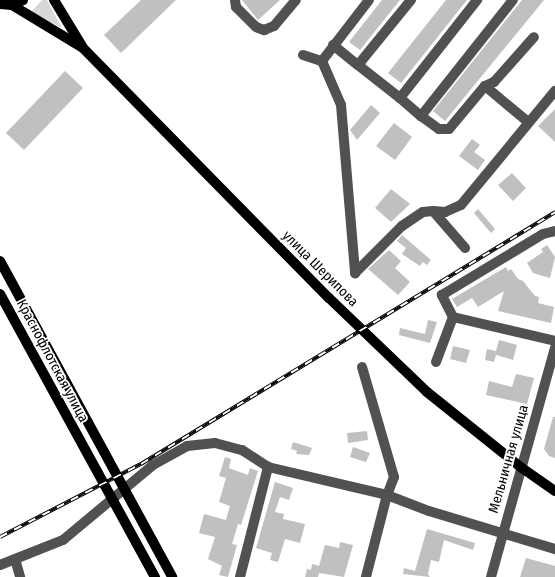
<!DOCTYPE html>
<html>
<head>
<meta charset="utf-8">
<style>
	body { margin:0 }
	#map { position:relative; width:555px; height:577px; overflow:hidden; background:#fff; font-family:"Fira Sans Condensed",sans-serif }
	div>[style] { position:absolute }
	.green>* { inset:0; background:#d8d8d8 }
	.building>* { inset:0; background:#c0c0c0 }
	.minor>* { height:10px; margin:-5px; padding:0 5px; transform-origin:5px; border-radius:5px; background:#515151 }
	.major>* { height:10px; margin:-5px; padding:0 5px; transform-origin:5px; border-radius:5px; background:#000 }
	.rail>* { height:4px; margin-top:-2px; transform-origin:0; background:repeating-linear-gradient(90deg,#fff 0 8px,#000 0 16px); box-sizing:border-box; border-block:1px solid #000 }
	span { translate:-50% -50%; white-space:nowrap; text-align:center; line-height:1.15; -webkit-text-stroke:3.5px #fff; paint-order:stroke }
	.street-label { font-size:14px; color:#000 }
</style>
</head>
<body>
<div id="map">
	<div class="green">
		<i style="clip-path:polygon(42px 0,47px 0,62px 28px,31px 12px)"></i>
	</div>
	<div class="building">
		<i style="clip-path:polygon(141px 0,176px 0,121px 53px,104px 35px)"></i>
		<i style="clip-path:polygon(242px 0,280px 0,258px 20px)"></i>
		<i style="clip-path:polygon(382px 0,400px 0,360px 50px,349px 42px)"></i>
		<i style="clip-path:polygon(446px 0,467px 0,401px 83px,388px 73px)"></i>
		<i style="clip-path:polygon(522px 0,544px 0,445px 121px,433px 111px)"></i>
		<i style="clip-path:polygon(65px 71px,83px 88px,24px 150px,6px 133px)"></i>
		<i style="clip-path:polygon(371px 105px,380px 113px,357px 140px,350px 130px)"></i>
		<i style="clip-path:polygon(555px 109px,555px 142px,538px 126px)"></i>
		<i style="clip-path:polygon(394px 123px,412px 137px,395px 160px,376px 146px)"></i>
		<i style="clip-path:polygon(472px 139px,480px 145px,474px 152px,485px 160px,478px 170px,459px 156px)"></i>
		<i style="clip-path:polygon(512px 173px,526px 188px,513px 201px,498px 185px)"></i>
		<i style="clip-path:polygon(391px 189px,410px 204px,391px 222px,375px 208px)"></i>
		<i style="clip-path:polygon(478px 209px,495px 229px,491px 233px,474px 213px)"></i>
		<i style="clip-path:polygon(402px 235px,431px 260px,427px 265px,423px 262px,420px 266px,402px 254px,406px 248px,397px 241px)"></i>
		<i style="clip-path:polygon(547px 245px,555px 257px,550px 278px,533px 273px,527px 263px,543px 252px,541px 249px)"></i>
		<i style="clip-path:polygon(389px 250px,401px 261px,395px 268px,410px 282px,398px 295px,368px 269px)"></i>
		<i style="clip-path:polygon(506px 267px,508px 271px,511px 269px,518px 279px,523px 281px,535px 296px,539px 297px,538px 303px,554px 307px,551px 323px,498px 311px,504px 291px,478px 307px,472px 298px,457px 307px,452px 299px)"></i>
		<i style="clip-path:polygon(428px 320px,437px 322px,430px 343px,399px 335px,400px 328px,425px 334px)"></i>
		<i style="clip-path:polygon(499px 340px,517px 345px,513px 360px,496px 355px,494px 362px,485px 360px,487px 349px,496px 351px)"></i>
		<i style="clip-path:polygon(453px 346px,470px 350px,466px 363px,450px 359px)"></i>
		<i style="clip-path:polygon(516px 374px,534px 378px,527px 404px,486px 395px,489px 381px,512px 387px)"></i>
		<i style="clip-path:polygon(553px 417px,555px 417px,555px 458px,549px 456px,544px 449px)"></i>
		<i style="clip-path:polygon(367px 431px,368px 440px,348px 443px,347px 433px)"></i>
		<i style="clip-path:polygon(293px 442px,312px 448px,309px 455px,296px 454px,297px 451px,291px 449px)"></i>
		<i style="clip-path:polygon(353px 447px,370px 453px,366px 462px,350px 457px)"></i>
		<i style="clip-path:polygon(225px 457px,231px 459px,229px 468px,248px 475px,250px 468px,258px 471px,241px 525px,238px 524px,232px 544px,237px 545px,228px 577px,219px 575px,222px 566px,208px 559px,215px 537px,199px 533px,204px 514px,226px 520px,230px 506px,219px 502px,226px 478px,219px 476px)"></i>
		<i style="clip-path:polygon(275px 482px,293px 488px,289px 500px,280px 497px,275px 512px,284px 514px,283px 519px,305px 524px,300px 543px,285px 539px,278px 562px,270px 560px,272px 553px,256px 548px)"></i>
		<i style="clip-path:polygon(427px 529px,475px 543px,473px 550px,444px 540px,439px 562px,431px 560px,428px 574px,430px 577px,403px 574px,404px 568px,415px 571px)"></i>
		<i style="clip-path:polygon(340px 542px,353px 545px,344px 577px,319px 573px,318px 577px,305px 577px,307px 569px,311px 570px,312px 564px,319px 566px,325px 545px,339px 548px)"></i>
		<i style="clip-path:polygon(526px 558px,555px 566px,555px 577px,520px 577px)"></i>
	</div>
	<div class="minor">
		<i style="left:235px;top:0;width:7px;rotate:82deg"></i>
		<i style="left:236px;top:7px;width:28px;rotate:45deg"></i>
		<i style="left:256px;top:27px;width:9px;rotate:21deg"></i>
		<i style="left:264px;top:30px;width:11px;rotate:-22deg"></i>
		<i style="left:274px;top:26px;width:34px;rotate:-50deg"></i>
		<i style="left:333px;top:45px;width:32px;rotate:39deg"></i>
		<i style="left:358px;top:65px;width:84px;rotate:-50.8deg"></i>
		<i style="left:303px;top:55px;width:20px;rotate:18deg"></i>
		<i style="left:322px;top:61px;width:48px;rotate:66.6deg"></i>
		<i style="left:341px;top:105px;width:169px;rotate:85.2deg"></i>
		<i style="left:322px;top:61px;width:77px;rotate:-52.4deg"></i>
		<i style="left:358px;top:65px;width:53px;rotate:38.2deg"></i>
		<i style="left:400px;top:98px;width:125px;rotate:-51.8deg"></i>
		<i style="left:485px;top:86px;width:56px;rotate:39.9deg"></i>
		<i style="left:400px;top:98px;width:28px;rotate:41deg"></i>
		<i style="left:421px;top:116px;width:148px;rotate:-51.6deg"></i>
		<i style="left:421px;top:116px;width:22px;rotate:36deg"></i>
		<i style="left:439px;top:129px;width:10px"></i>
		<i style="left:449px;top:129px;width:56px;rotate:-50.1deg"></i>
		<i style="left:485px;top:86px;width:10px;rotate:-24deg"></i>
		<i style="left:494px;top:82px;width:60px;rotate:-48.4deg"></i>
		<i style="left:433px;top:211px;width:12px;rotate:5deg"></i>
		<i style="left:445px;top:212px;width:17px;rotate:-24deg"></i>
		<i style="left:461px;top:205px;width:148px;rotate:-50.5deg"></i>
		<i style="left:355px;top:273px;width:66px;rotate:-45deg"></i>
		<i style="left:402px;top:226px;width:25px;rotate:-34deg"></i>
		<i style="left:423px;top:212px;width:10px;rotate:-6deg"></i>
		<i style="left:433px;top:211px;width:49px;rotate:49.1deg"></i>
		<i style="left:453px;top:317px;width:25px;rotate:-117deg"></i>
		<i style="left:442px;top:295px;width:118px;rotate:-31.1deg"></i>
		<i style="left:543px;top:234px;width:12px;rotate:-14deg"></i>
		<i style="left:436px;top:362px;width:48px;rotate:-69.3deg"></i>
		<i style="left:453px;top:317px;width:105px;rotate:13.2deg"></i>
		<i style="left:362px;top:367px;width:115px;rotate:73.8deg"></i>
		<i style="left:394px;top:477px;width:19px;rotate:111deg"></i>
		<i style="left:387px;top:495px;width:45px;rotate:20.9deg"></i>
		<i style="left:429px;top:511px;width:132px;rotate:16.8deg"></i>
		<i style="left:15px;top:559px;width:19px;rotate:74deg"></i>
		<i style="left:0;top:565px;width:68px;rotate:-21.6deg"></i>
		<i style="left:63px;top:540px;width:117px;rotate:-39.8deg"></i>
		<i style="left:153px;top:465px;width:39px;rotate:-29deg"></i>
		<i style="left:187px;top:446px;width:28px;rotate:-6deg"></i>
		<i style="left:215px;top:443px;width:28px;rotate:15deg"></i>
		<i style="left:242px;top:450px;width:31px;rotate:33deg"></i>
		<i style="left:268px;top:467px;width:122px;rotate:13.2deg"></i>
		<i style="left:387px;top:495px;width:85px;rotate:104.4deg"></i>
		<i style="left:240px;top:577px;width:114px;rotate:-75.7deg"></i>
		<i style="left:491px;top:577px;width:238px;rotate:-74.4deg"></i>
	</div>
	<div class="major">
		<i style="left:54px;top:0;width:54px;rotate:58.7deg"></i>
		<i style="left:0;top:4px;width:12px;rotate:5deg"></i>
		<i style="left:12px;top:5px;width:12px;rotate:-24deg"></i>
		<i style="left:12px;top:5px;width:83px;rotate:31.2deg"></i>
		<i style="left:83px;top:48px;width:351px;rotate:45.5deg"></i>
		<i style="left:329px;top:298px;width:136px;rotate:43.8deg"></i>
		<i style="left:427px;top:392px;width:122px;rotate:38.7deg"></i>
		<i style="left:522px;top:468px;width:40px;rotate:34.9deg"></i>
		<i style="left:0;top:261px;width:360px;rotate:61.4deg"></i>
		<i style="left:0;top:294px;width:323px;rotate:61.3deg"></i>
	</div>
	<div class="rail">
		<i style="left:0;top:537px;width:159px;rotate:-27.4deg"></i>
		<i style="left:141px;top:464px;width:485px;rotate:-31.3deg"></i>
	</div>
	<div class="street-label">
		<span style="left:320px;top:269px;rotate:45deg">улица Шерипова</span>
		<span style="left:52px;top:361px;rotate:62deg">Краснофлотская улица</span>
		<span style="left:509px;top:459px;rotate:-74deg">Мельничная улица</span>
	</div>
</div>
</body>
</html>
